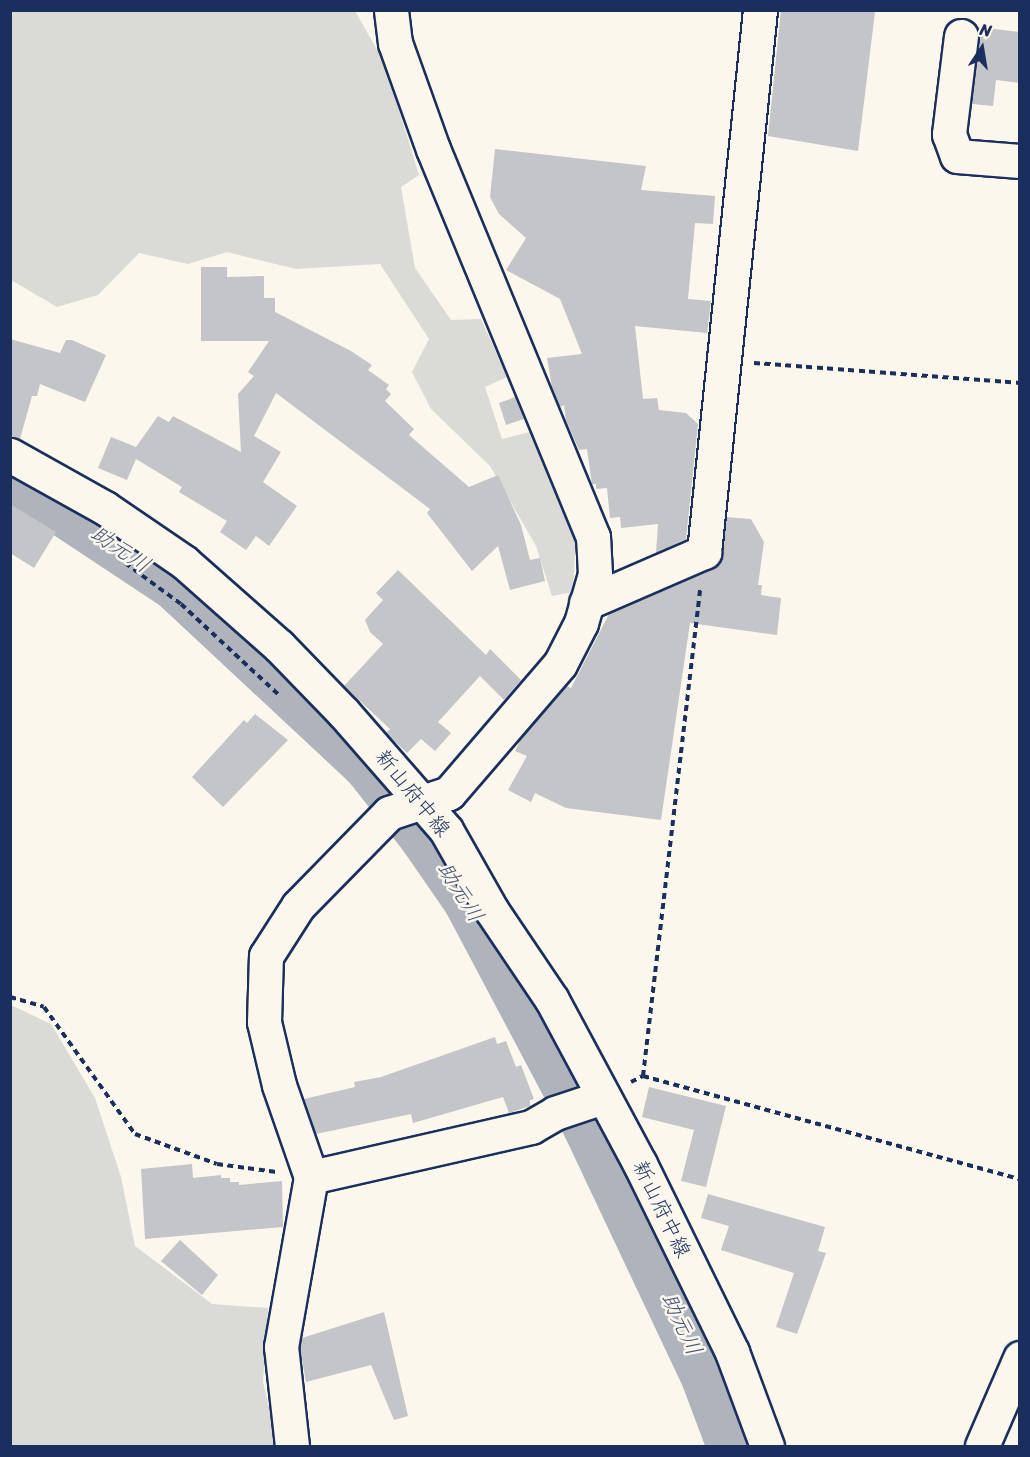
<!DOCTYPE html>
<html>
<head>
<meta charset="utf-8">
<style>
	body { margin:0 }
	#map { position:relative; width:1030px; height:1457px; overflow:hidden; background:#fbf7ec; font-family:Sriracha,"Klee One",sans-serif }
	div>[style] { position:absolute }
	.green>* { inset:0; background:#dadad7 }
	.river>* { height:52px; margin:-26px; padding:0 26px; transform-origin:26px; border-radius:26px; background:#afb3bb }
	.building>* { inset:0; background:#c3c5c9 }
	.path>* { height:4px; margin-top:-2px; transform-origin:0; background:repeating-linear-gradient(90deg,#1b2f5e 0 6px,transparent 0 10.5px) }
	.roads { filter:drop-shadow(2px 0 #1b2f5e) drop-shadow(-2px 0 #1b2f5e) drop-shadow(0 2px #1b2f5e) drop-shadow(0 -2px #1b2f5e) }
	.minor>* { height:33px; margin:-16.5px; padding:0 16.5px; transform-origin:16.5px; border-radius:16.5px; background:#fbf7ec }
	.major>* { height:33px; margin:-16.5px; padding:0 16.5px; transform-origin:16.5px; border-radius:16.5px; background:#fbf7ec }
	span { translate:-50% -50%; white-space:nowrap; text-align:center; line-height:1.15; -webkit-text-stroke:5px #fbf7ec; paint-order:stroke }
	.street-label { font-size:21px; color:#1b2f5e }
	.water-label { font-size:22px; color:#47577a; font-style:italic }
	.frame { position:absolute; inset:0; border:12px solid #1b2f5e; pointer-events:none }
	.north { position:absolute; left:952px; top:18px; width:60px; height:60px; -webkit-text-stroke:4px #fbf7ec; paint-order:stroke; rotate:12deg; font-size:16px; font-weight:700; line-height:24px; text-align:center; color:#1b2f5e }
	.north::after { content:''; display:block; margin:auto; width:21px; height:27px; background:#1b2f5e; clip-path:polygon(50% 0,100% 100%,50% 72%,0 100%) }
</style>
</head>
<body>
<div id="map">
	<div class="green">
		<i style="clip-path:polygon(11px 11px,355px 11px,384px 62px,419px 175px,401px 187px,415px 268px,451px 320px,481px 319px,507px 377px,485px 387px,502px 439px,534px 431px,576px 533px,573px 592px,552px 596px,536px 546px,490px 466px,431px 409px,412px 372px,429px 339px,380px 264px,296px 269px,227px 252px,188px 264px,139px 253px,98px 295px,57px 307px,11px 280px)"></i>
		<i style="clip-path:polygon(11px 1005px,51px 1024px,95px 1098px,121px 1177px,135px 1246px,212px 1304px,268px 1308px,263px 1382px,278px 1446px,11px 1446px)"></i>
	</div>
	<div class="river">
		<i style="left:10px;top:475px;width:199px;rotate:33.5deg"></i>
		<i style="left:176px;top:585px;width:262px;rotate:43deg"></i>
		<i style="left:368px;top:764px;width:90px;rotate:51.7deg"></i>
		<i style="left:424px;top:835px;width:79px;rotate:55.3deg"></i>
		<i style="left:469px;top:900px;width:257px;rotate:62.1deg"></i>
		<i style="left:589px;top:1127px;width:276px;rotate:64.7deg"></i>
		<i style="left:707px;top:1377px;width:74px;rotate:69.4deg"></i>
	</div>
	<div class="building">
		<i style="clip-path:polygon(781px 10px,875px 12px,858px 151px,768px 136px)"></i>
		<i style="clip-path:polygon(977px 27px,1020px 32px,1020px 83px,996px 80px,993px 106px,972px 104px,980px 38px)"></i>
		<i style="clip-path:polygon(495px 149px,646px 166px,641px 190px,715px 196px,713px 224px,695px 223px,688px 299px,711px 301px,707px 333px,635px 326px,643px 399px,657px 398px,659px 410px,686px 413px,698px 424px,686px 539px,656px 553px,658px 524px,621px 528px,620px 517px,610px 518px,607px 488px,596px 489px,596px 484px,592px 484px,587px 449px,579px 450px,566px 420px,564px 405px,560px 407px,552px 387px,547px 358px,582px 354px,560px 299px,506px 270px,526px 238px,499px 214px,490px 197px)"></i>
		<i style="clip-path:polygon(201px 267px,227px 267px,227px 277px,264px 276px,264px 298px,275px 298px,275px 312px,351px 351px,372px 365px,368px 370px,389px 385px,386px 389px,391px 394px,385px 401px,414px 429px,409px 435px,469px 487px,498px 475px,521px 525px,530px 560px,540px 558px,545px 581px,510px 590px,498px 546px,472px 571px,427px 513px,430px 509px,276px 393px,254px 436px,281px 452px,263px 482px,297px 506px,269px 546px,256px 536px,246px 550px,220px 532px,227px 521px,179px 492px,182px 487px,136px 459px,127px 480px,98px 468px,111px 437px,136px 447px,158px 416px,169px 422px,173px 416px,241px 452px,238px 394px,254px 376px,248px 372px,269px 341px,201px 341px)"></i>
		<i style="clip-path:polygon(10px 339px,60px 353px,66px 340px,72px 340px,106px 355px,85px 402px,40px 384px,37px 396px,32px 396px,20px 439px,10px 436px)"></i>
		<i style="clip-path:polygon(515px 397px,524px 419px,506px 425px,499px 403px)"></i>
		<i style="clip-path:polygon(10px 504px,56px 532px,34px 568px,10px 553px)"></i>
		<i style="clip-path:polygon(726px 517px,751px 519px,764px 542px,758px 585px,762px 585px,761px 595px,781px 598px,777px 635px,690px 623px,661px 820px,566px 808px,535px 793px,531px 802px,508px 790px,527px 756px,515px 751px,522px 737px,566px 686px,571px 688px,609px 614px,719px 564px)"></i>
		<i style="clip-path:polygon(398px 570px,486px 655px,490px 649px,521px 680px,504px 700px,480px 676px,438px 722px,451px 733px,435px 751px,421px 739px,407px 753px,386px 733px,390px 729px,344px 686px,383px 644px,370px 632px,365px 620px,383px 600px,376px 593px)"></i>
		<i style="clip-path:polygon(255px 714px,288px 740px,223px 807px,192px 777px,244px 720px,247px 723px)"></i>
		<i style="clip-path:polygon(495px 1037px,497px 1044px,506px 1041px,516px 1067px,521px 1065px,534px 1099px,530px 1100px,530px 1106px,509px 1113px,503px 1097px,413px 1123px,411px 1114px,316px 1134px,304px 1099px,355px 1087px,354px 1082px,381px 1077px)"></i>
		<i style="clip-path:polygon(649px 1087px,726px 1106px,706px 1187px,681px 1181px,694px 1130px,642px 1117px)"></i>
		<i style="clip-path:polygon(192px 1164px,193px 1178px,221px 1175px,221px 1178px,230px 1178px,230px 1182px,239px 1182px,239px 1185px,282px 1181px,283px 1227px,145px 1239px,141px 1169px)"></i>
		<i style="clip-path:polygon(708px 1194px,825px 1227px,818px 1251px,826px 1253px,797px 1334px,776px 1327px,794px 1273px,721px 1250px,729px 1226px,701px 1218px)"></i>
		<i style="clip-path:polygon(180px 1240px,218px 1275px,202px 1295px,161px 1261px)"></i>
		<i style="clip-path:polygon(384px 1312px,408px 1416px,394px 1420px,371px 1365px,306px 1382px,300px 1348px,302px 1338px)"></i>
	</div>
	<div class="path">
		<i style="left:754px;top:363px;width:267px;rotate:4.3deg"></i>
		<i style="left:125px;top:563px;width:69px;rotate:36.2deg"></i>
		<i style="left:181px;top:604px;width:134px;rotate:42.9deg"></i>
		<i style="left:10px;top:997px;width:35px;rotate:16deg"></i>
		<i style="left:44px;top:1007px;width:156px;rotate:54.4deg"></i>
		<i style="left:135px;top:1134px;width:87px;rotate:20.1deg"></i>
		<i style="left:217px;top:1164px;width:60px;rotate:7.7deg"></i>
		<i style="left:643px;top:1076px;width:491px;rotate:-83.3deg"></i>
		<i style="left:631px;top:1082px;width:13px;rotate:-27deg"></i>
		<i style="left:643px;top:1076px;width:391px;rotate:15.3deg"></i>
	</div>
	<div class="roads">
		<div class="minor">
			<i style="left:961px;top:36px;width:99px;rotate:97deg"></i>
			<i style="left:949px;top:134px;width:23px;rotate:70deg"></i>
			<i style="left:957px;top:156px;width:63px;rotate:4.5deg"></i>
			<i style="left:586px;top:603px;width:129px;rotate:-23.4deg"></i>
			<i style="left:704px;top:552px;width:545px;rotate:-84.1deg"></i>
			<i style="left:311px;top:1177px;width:226px;rotate:-12.8deg"></i>
			<i style="left:531px;top:1127px;width:28px;rotate:-30deg"></i>
			<i style="left:555px;top:1113px;width:51px;rotate:-18.4deg"></i>
			<i style="left:292px;top:1446px;width:100px;rotate:-96.3deg"></i>
			<i style="left:281px;top:1347px;width:173px;rotate:-80deg"></i>
			<i style="left:311px;top:1177px;width:97px;rotate:-109.2deg"></i>
			<i style="left:279px;top:1085px;width:65px;rotate:-103.4deg"></i>
			<i style="left:264px;top:1022px;width:66px;rotate:-88.3deg"></i>
			<i style="left:266px;top:956px;width:59px;rotate:-57.4deg"></i>
			<i style="left:298px;top:906px;width:130px;rotate:-45.6deg"></i>
			<i style="left:389px;top:813px;width:63px;rotate:-18.4deg"></i>
			<i style="left:449px;top:793px;width:170px;rotate:-49.3deg"></i>
			<i style="left:560px;top:664px;width:46px;rotate:-62.9deg"></i>
			<i style="left:581px;top:623px;width:51px;rotate:-74.1deg"></i>
			<i style="left:595px;top:574px;width:37px;rotate:-93deg"></i>
			<i style="left:593px;top:537px;width:420px;rotate:-112.4deg"></i>
			<i style="left:433px;top:149px;width:113px;rotate:-109.7deg"></i>
			<i style="left:395px;top:43px;width:33px;rotate:-97deg"></i>
		</div>
		<div class="major">
			<i style="left:10px;top:455px;width:109px;rotate:29.2deg"></i>
			<i style="left:105px;top:508px;width:96px;rotate:34.4deg"></i>
			<i style="left:184px;top:562px;width:127px;rotate:41.5deg"></i>
			<i style="left:279px;top:646px;width:93px;rotate:45.9deg"></i>
			<i style="left:344px;top:713px;width:155px;rotate:48.9deg"></i>
			<i style="left:446px;top:830px;width:93px;rotate:60.4deg"></i>
			<i style="left:492px;top:911px;width:107px;rotate:56deg"></i>
			<i style="left:552px;top:1000px;width:186px;rotate:61.8deg"></i>
			<i style="left:640px;top:1164px;width:209px;rotate:63.9deg"></i>
			<i style="left:732px;top:1352px;width:100px;rotate:69.6deg"></i>
			<i style="left:982px;top:1446px;width:96px;rotate:-66.6deg"></i>
		</div>
	</div>
	<div class="street-label">
		<span style="left:413px;top:793px;rotate:51deg">新山府中線</span>
		<span style="left:662px;top:1209px;rotate:64deg">新山府中線</span>
	</div>
	<div class="water-label">
		<span style="left:121px;top:549px;rotate:34deg">助元川</span>
		<span style="left:461px;top:892px;rotate:58deg">助元川</span>
		<span style="left:682px;top:1324px;rotate:65deg">助元川</span>
	</div>
	<div class="frame"></div>
	<div class="north">N</div>
</div>
</body>
</html>
